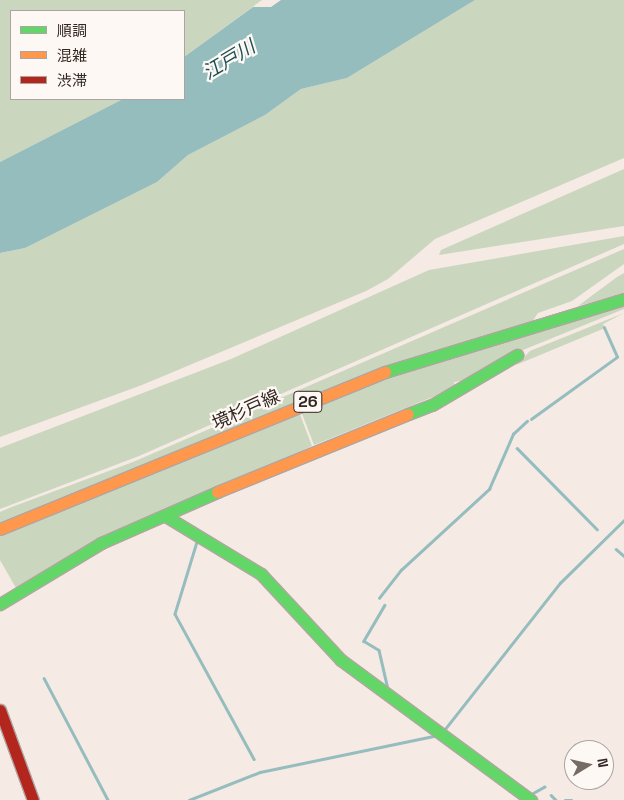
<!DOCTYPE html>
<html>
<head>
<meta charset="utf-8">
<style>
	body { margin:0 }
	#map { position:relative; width:624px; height:800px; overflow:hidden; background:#f5eae4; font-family:"Space Grotesk","Noto Sans JP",sans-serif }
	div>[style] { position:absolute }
	.green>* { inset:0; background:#cbd6bf }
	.water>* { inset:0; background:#95bdbe }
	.stream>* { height:2.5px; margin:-1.25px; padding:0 1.25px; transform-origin:1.25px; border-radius:1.25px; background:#95bdbe }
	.roads { filter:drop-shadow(1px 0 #b1a6a1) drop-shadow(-1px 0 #b1a6a1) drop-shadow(0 1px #b1a6a1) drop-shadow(0 -1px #b1a6a1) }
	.fast>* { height:11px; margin:-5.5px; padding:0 5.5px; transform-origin:5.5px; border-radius:5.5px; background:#63d668 }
	.slow>* { height:11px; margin:-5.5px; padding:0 5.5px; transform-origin:5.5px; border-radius:5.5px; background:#ff974d }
	.jam>* { height:11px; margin:-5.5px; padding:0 5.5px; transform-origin:5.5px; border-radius:5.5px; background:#b3261e }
	span { translate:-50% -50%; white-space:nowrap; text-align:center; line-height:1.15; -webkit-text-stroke:4.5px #fef8f5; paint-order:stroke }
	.shield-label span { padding:1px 4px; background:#fef8f5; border:1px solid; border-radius:4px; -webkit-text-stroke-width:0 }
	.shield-label { font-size:16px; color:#322721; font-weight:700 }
	.street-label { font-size:18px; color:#322721 }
	.water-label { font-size:19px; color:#1a5154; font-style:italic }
	.legend { position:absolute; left:10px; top:10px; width:175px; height:90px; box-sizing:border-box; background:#fef8f5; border:1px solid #aca4a0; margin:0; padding:6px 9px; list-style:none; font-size:15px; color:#322721 }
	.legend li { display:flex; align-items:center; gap:10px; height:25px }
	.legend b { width:25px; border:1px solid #aca4a0 }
	.north { position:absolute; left:564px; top:740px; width:50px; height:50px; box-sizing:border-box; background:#fef8f5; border:1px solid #aca4a0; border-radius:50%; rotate:81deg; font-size:14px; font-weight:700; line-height:20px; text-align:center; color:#322721 }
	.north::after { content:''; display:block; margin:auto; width:18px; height:22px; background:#766b65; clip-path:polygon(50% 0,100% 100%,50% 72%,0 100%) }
</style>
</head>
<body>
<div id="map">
	<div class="green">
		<i style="clip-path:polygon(0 0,262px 0,184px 57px,184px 11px,11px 11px,11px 99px,123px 99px,0 162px)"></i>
		<i style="clip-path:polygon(475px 0,624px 0,624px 158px,435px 239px,388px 279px,366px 291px,142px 385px,0 437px,0 253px,25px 248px,157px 182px,188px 155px,265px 115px,301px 89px,347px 78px)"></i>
		<i style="clip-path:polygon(624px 169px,624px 226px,439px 255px,441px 250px)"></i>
		<i style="clip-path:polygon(624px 236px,624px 244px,139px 456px,0 509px,0 448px,231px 359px,429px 270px)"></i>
		<i style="clip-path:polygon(624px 249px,624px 264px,572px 301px,538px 313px,530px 325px,0 523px,0 512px,9px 508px,133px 462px)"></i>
		<i style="clip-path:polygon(624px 273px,624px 294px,578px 306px,617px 277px)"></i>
		<i style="clip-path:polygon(624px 304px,624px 309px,518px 352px,468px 380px,454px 382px,455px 388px,314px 445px,301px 411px,342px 393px)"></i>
		<i style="clip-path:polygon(624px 313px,603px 324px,605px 328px,516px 365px,530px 351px)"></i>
		<i style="clip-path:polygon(299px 412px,312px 446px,16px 588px,0 560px,0 534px)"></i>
	</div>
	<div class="water">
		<i style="clip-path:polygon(281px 0,475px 0,347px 78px,301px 89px,265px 115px,188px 155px,157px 182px,25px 248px,0 253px,0 162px,123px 99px,184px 99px,184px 57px,253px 7px,271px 7px)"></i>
	</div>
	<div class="stream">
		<i style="left:531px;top:419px;width:106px;rotate:-35.8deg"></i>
		<i style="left:617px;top:357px;width:32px;rotate:-114deg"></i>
		<i style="left:517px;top:448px;width:114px;rotate:45.4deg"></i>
		<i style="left:197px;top:542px;width:75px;rotate:107deg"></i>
		<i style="left:175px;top:614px;width:165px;rotate:61.4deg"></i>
		<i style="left:616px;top:549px;width:11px;rotate:41deg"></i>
		<i style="left:379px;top:598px;width:36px;rotate:-52deg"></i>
		<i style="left:401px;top:570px;width:120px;rotate:-42.6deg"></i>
		<i style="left:489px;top:489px;width:60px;rotate:-66.4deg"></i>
		<i style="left:513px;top:434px;width:19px;rotate:-43deg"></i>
		<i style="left:385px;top:605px;width:42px;rotate:120.3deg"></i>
		<i style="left:364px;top:641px;width:17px;rotate:31deg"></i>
		<i style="left:379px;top:650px;width:39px;rotate:77deg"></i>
		<i style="left:44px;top:678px;width:138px;rotate:62.3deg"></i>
		<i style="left:445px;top:729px;width:186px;rotate:-51.8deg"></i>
		<i style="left:560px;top:583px;width:90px;rotate:-44.5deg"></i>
		<i style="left:533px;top:793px;width:13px;rotate:-29deg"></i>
		<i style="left:551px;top:795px;width:7px;rotate:45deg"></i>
		<i style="left:189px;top:800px;width:76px;rotate:-21.5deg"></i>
		<i style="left:260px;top:772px;width:178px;rotate:-11.7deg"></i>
		<i style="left:565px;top:800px;width:7px"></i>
	</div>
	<div class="roads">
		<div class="fast">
			<i style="left:385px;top:372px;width:250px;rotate:-17deg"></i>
			<i style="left:408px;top:414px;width:26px;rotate:-21deg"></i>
			<i style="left:432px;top:405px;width:99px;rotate:-30.5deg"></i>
			<i style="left:167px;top:517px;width:110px;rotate:31.2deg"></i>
			<i style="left:261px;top:574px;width:117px;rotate:47.1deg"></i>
			<i style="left:341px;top:660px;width:236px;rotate:36.4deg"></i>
			<i style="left:0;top:604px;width:118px;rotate:-31.1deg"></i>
			<i style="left:101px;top:543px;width:127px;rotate:-23.7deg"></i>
		</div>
		<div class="slow">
			<i style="left:217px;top:492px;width:206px;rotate:-22.2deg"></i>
			<i style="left:0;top:529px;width:416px;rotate:-22.2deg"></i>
		</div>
		<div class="jam">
			<i style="left:0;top:710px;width:96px;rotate:69.9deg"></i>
		</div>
	</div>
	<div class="shield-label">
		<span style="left:308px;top:402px">26</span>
	</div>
	<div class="street-label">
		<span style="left:246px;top:410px;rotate:-24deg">境杉戸線</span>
	</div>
	<div class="water-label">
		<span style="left:229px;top:60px;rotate:-31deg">江戸川</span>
	</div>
	<ul class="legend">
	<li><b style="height:6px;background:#63d668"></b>順調</li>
	<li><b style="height:6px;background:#ff974d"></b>混雑</li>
	<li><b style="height:6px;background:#b3261e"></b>渋滞</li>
	</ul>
	<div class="north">N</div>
</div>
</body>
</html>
